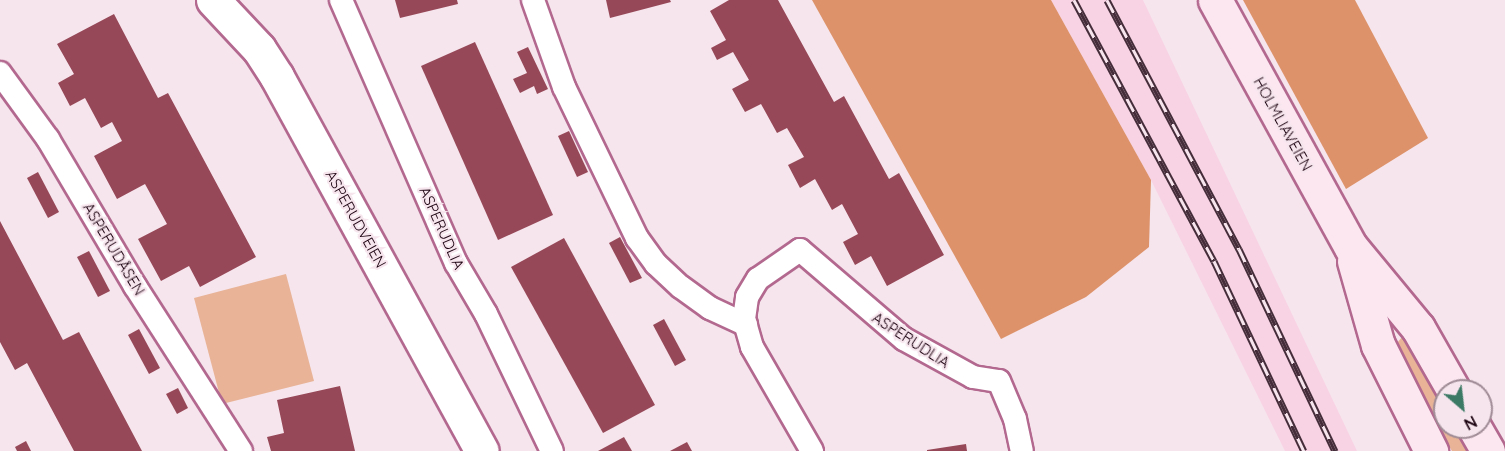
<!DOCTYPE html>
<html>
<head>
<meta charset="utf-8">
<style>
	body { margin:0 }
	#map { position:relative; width:1505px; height:451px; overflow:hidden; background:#f6e5ed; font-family:Quicksand,sans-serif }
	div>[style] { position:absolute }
	.built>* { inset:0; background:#f8d3e4 }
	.green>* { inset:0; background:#e8b397 }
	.forest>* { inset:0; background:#dd9269 }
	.building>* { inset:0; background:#974858 }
	.roads { filter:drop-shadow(2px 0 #b3698f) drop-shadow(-2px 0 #b3698f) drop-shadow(0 2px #b3698f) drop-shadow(0 -2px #b3698f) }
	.lane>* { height:22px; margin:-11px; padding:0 11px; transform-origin:11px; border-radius:11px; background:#fff }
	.street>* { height:33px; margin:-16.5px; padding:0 16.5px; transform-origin:16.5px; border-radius:16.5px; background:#fff }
	.secondary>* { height:33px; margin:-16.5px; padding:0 16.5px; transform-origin:16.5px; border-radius:16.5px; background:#fce7f1 }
	.rail>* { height:7px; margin-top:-3.5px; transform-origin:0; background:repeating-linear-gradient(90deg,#f6e5ed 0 14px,#452e3a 0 28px); box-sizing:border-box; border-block:2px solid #452e3a }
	span { translate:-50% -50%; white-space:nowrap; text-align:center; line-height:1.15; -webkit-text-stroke:4.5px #f6e5ed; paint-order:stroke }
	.street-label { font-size:15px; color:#1c0310 }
	.north { position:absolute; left:1433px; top:379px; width:60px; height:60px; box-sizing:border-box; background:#f6e5ed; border:2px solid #9f8b95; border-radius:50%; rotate:152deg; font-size:16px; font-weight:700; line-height:24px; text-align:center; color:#1c0310 }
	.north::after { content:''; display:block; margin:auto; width:21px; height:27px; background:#3d7a65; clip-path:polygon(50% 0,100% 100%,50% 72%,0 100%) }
</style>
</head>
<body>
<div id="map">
	<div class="built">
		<i style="clip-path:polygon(1051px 0,1143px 0,1357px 451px,1285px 451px,1151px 180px)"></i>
	</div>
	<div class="green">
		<i style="clip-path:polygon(286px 274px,314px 381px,222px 404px,194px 298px)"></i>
		<i style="clip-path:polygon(1402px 337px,1409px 339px,1445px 404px,1445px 427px,1458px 427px,1471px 451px,1452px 451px,1418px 395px,1397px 343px)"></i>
	</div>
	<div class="forest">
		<i style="clip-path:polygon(812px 0,1051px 0,1151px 180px,1149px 247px,1086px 297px,1001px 339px)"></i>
		<i style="clip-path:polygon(1243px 0,1355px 0,1428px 138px,1346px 189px)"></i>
	</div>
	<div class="building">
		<i style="clip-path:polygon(395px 0,457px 0,458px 4px,400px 18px)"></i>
		<i style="clip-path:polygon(606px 0,670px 0,671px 2px,610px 18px)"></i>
		<i style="clip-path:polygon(729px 0,778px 0,834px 102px,844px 96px,889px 179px,899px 173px,944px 255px,887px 286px,871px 256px,855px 265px,843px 242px,858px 234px,842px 204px,832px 210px,815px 179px,800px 188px,788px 165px,804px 157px,787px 128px,777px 133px,761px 104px,745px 112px,732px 89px,749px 80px,733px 52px,717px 60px,711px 48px,726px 40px,710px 11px)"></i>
		<i style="clip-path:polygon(114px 14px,158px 98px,168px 93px,256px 257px,200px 287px,189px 266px,161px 281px,138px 239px,167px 224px,145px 184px,117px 199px,94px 156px,122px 141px,112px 122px,101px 128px,85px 98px,70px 106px,58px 83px,74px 74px,57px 44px)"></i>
		<i style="clip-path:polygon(475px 42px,553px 215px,498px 240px,421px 66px)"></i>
		<i style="clip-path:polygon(528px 47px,548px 89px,537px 94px,534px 86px,520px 93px,513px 79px,527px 73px,517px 52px)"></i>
		<i style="clip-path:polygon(569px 131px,588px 172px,577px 177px,558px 136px)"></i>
		<i style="clip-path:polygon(38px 172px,59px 212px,48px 218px,27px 178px)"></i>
		<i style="clip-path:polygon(0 221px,63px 340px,79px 332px,142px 451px,74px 451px,27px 363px,15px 370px,0 342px)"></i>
		<i style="clip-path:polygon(620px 237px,642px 278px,630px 283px,609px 243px)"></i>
		<i style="clip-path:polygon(564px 238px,655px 405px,603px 433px,511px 267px)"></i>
		<i style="clip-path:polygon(89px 251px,110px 291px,98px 297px,77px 257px)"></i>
		<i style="clip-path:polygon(664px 319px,686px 360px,675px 366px,653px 325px)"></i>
		<i style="clip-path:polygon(139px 329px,160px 368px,149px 374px,128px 335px)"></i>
		<i style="clip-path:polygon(340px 386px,355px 451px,271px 451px,267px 437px,284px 433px,277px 400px)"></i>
		<i style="clip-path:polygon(178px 388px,188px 408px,177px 414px,166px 394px)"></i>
		<i style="clip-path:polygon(624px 437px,632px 451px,598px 451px)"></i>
		<i style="clip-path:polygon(26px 441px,31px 451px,17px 451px,15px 447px)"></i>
		<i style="clip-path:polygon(687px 442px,692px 451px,670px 451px)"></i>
		<i style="clip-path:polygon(966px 444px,967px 451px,927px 451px,927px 450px)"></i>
	</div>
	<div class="roads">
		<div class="lane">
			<i style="left:341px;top:0;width:287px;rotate:66.4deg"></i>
			<i style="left:456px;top:263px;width:59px;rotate:59.5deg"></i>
			<i style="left:486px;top:314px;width:152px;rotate:64.3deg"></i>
			<i style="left:533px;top:0;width:92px;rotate:70.4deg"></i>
			<i style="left:564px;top:87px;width:168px;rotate:64.2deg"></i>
			<i style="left:637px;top:238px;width:32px;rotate:54deg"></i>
			<i style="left:656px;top:264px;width:34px;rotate:43deg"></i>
			<i style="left:681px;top:287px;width:36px;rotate:36deg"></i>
			<i style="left:710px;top:308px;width:40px;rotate:25deg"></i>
			<i style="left:0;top:73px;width:82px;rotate:54deg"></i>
			<i style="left:48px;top:139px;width:171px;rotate:59.4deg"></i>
			<i style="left:135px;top:286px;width:196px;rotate:57.3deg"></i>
			<i style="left:812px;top:451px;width:120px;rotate:-120deg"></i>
			<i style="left:752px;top:347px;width:29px;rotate:-106deg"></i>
			<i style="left:744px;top:319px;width:22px;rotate:-82deg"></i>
			<i style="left:747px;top:297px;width:21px;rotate:-59deg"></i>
			<i style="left:758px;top:279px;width:51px;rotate:-34.6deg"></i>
			<i style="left:800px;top:250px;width:137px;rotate:40.6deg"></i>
			<i style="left:904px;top:339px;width:79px;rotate:28.8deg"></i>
			<i style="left:973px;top:377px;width:26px;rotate:9deg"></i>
			<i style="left:999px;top:381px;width:41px;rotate:67.2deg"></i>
			<i style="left:1015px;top:419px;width:33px;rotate:78deg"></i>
		</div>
		<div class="street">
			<i style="left:213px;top:0;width:67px;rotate:46.8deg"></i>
			<i style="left:259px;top:49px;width:33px;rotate:57deg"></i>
			<i style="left:277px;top:77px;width:426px;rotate:61.3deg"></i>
		</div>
		<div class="secondary">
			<i style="left:1215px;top:0;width:282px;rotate:61.2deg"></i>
			<i style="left:1351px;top:247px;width:105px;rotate:50.4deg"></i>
			<i style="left:1418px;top:328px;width:73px;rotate:60.3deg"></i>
			<i style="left:1354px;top:261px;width:87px;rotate:74.1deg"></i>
			<i style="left:1378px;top:345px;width:119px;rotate:63.4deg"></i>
			<i style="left:1474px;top:427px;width:28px;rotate:60deg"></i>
		</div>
	</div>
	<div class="rail">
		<i style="left:1074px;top:0;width:296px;rotate:61.8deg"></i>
		<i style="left:1214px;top:261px;width:210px;rotate:64.7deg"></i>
		<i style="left:1107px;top:0;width:282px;rotate:62.1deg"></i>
		<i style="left:1239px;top:249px;width:224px;rotate:64.6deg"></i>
	</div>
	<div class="street-label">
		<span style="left:1283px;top:124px;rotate:61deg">HOLMLIAVEIEN</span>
		<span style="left:356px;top:219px;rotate:61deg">ASPERUDVEIEN</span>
		<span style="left:442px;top:228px;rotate:66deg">ASPERUDLIA</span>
		<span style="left:114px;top:249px;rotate:59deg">ASPERUDÅSEN</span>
		<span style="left:911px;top:340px;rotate:33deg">ASPERUDLIA</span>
	</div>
	<div class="north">N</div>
</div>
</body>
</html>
